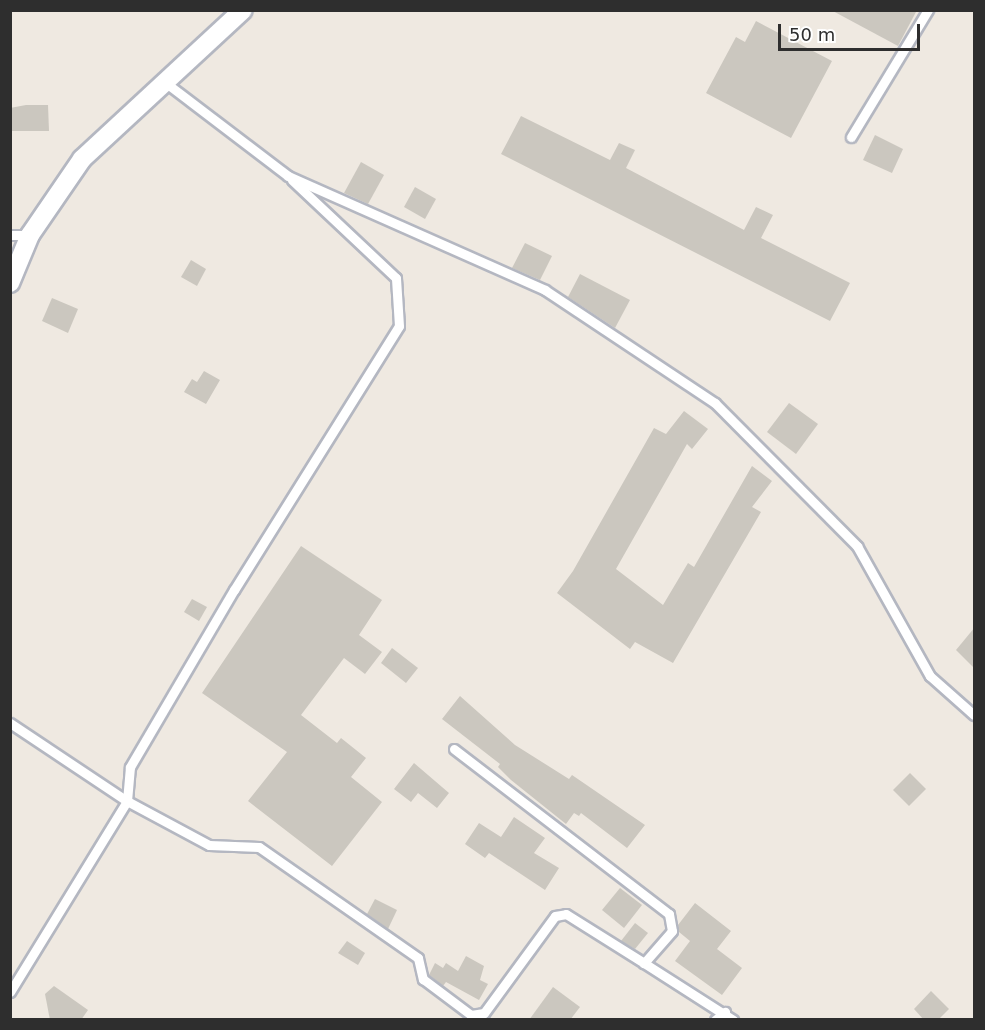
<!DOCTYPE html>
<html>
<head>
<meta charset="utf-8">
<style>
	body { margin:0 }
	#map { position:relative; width:985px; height:1030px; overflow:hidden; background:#efe9e1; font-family:"DejaVu Sans",sans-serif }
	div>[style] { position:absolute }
	.building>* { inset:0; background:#cbc7bf }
	.roads { filter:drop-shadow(2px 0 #b4b7c1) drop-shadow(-2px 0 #b4b7c1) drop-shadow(0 2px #b4b7c1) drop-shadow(0 -2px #b4b7c1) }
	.service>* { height:9px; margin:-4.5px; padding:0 4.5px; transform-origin:4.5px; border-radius:4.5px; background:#fff }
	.minor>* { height:18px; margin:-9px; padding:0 9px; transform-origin:9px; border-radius:9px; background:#fff }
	span { translate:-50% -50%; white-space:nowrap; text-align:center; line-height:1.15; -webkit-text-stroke:6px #fff; paint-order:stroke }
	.frame { position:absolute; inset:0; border:12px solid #2e2e2e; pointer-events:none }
	.scale { position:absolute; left:778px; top:24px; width:142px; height:27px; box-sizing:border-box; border:3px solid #2e2e2e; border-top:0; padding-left:8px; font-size:18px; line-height:21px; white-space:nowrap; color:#2e2e2e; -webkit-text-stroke:4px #fff; paint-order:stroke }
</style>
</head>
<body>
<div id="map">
	<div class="building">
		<i style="clip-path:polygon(831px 10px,917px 10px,898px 46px)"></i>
		<i style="clip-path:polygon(756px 21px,832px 61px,791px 138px,706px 93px,736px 37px,745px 42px)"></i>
		<i style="clip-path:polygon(26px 105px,48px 105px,49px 131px,10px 131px,10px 108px)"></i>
		<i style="clip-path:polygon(521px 116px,610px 160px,619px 143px,635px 150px,626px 168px,744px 230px,756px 207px,773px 215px,761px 238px,850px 283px,830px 321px,501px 154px)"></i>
		<i style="clip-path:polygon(875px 135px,903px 149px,892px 173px,863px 160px)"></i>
		<i style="clip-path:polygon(361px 162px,384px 175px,368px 204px,344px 193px)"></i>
		<i style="clip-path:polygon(415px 187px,436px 199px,425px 219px,404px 207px)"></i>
		<i style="clip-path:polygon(525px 243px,552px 256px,540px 280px,512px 268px)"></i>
		<i style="clip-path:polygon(191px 260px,206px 269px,197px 286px,181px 277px)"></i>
		<i style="clip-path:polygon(580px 274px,630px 300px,615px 328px,568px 297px)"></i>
		<i style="clip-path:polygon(52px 298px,78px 309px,68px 333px,42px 321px)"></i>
		<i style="clip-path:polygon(204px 371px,220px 380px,206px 404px,184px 392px,192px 379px,197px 382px)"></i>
		<i style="clip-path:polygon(789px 403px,818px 424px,796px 454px,767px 432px)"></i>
		<i style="clip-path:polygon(684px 411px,708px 429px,692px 449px,687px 444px,616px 569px,663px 605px,688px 563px,694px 567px,752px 466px,772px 481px,752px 507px,761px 512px,673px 663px,635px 642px,630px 649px,557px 593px,573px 571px,654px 428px,666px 434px)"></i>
		<i style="clip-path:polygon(301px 546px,382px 600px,359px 635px,382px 652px,365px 674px,344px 658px,301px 715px,337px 743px,341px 738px,366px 758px,351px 777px,382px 802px,332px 866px,248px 801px,287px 752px,202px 693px)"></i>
		<i style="clip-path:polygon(192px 599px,207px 607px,199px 621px,184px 612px)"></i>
		<i style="clip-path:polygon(975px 627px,975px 669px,956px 650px)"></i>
		<i style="clip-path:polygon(392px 648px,418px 668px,406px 683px,381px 663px)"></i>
		<i style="clip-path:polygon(460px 696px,515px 745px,569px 779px,572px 775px,645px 825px,627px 848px,581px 813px,579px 816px,574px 813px,566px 824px,511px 780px,498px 767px,500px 764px,442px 719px)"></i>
		<i style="clip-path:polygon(414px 763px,449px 793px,437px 808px,418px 793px,411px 802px,394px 789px)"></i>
		<i style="clip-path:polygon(910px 773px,926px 789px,909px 806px,893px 790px)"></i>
		<i style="clip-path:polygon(514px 817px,545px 838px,534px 853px,559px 868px,545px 890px,489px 853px,485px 858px,465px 844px,479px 823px,501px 837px)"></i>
		<i style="clip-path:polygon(620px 888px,642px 905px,624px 928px,602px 910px)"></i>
		<i style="clip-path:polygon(375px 899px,397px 910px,388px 929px,367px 914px)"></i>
		<i style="clip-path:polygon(695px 903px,731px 931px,717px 949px,742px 968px,722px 995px,675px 961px,690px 941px,679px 932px,678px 925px)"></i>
		<i style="clip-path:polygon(635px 923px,648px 933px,635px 949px,621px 941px)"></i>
		<i style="clip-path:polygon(347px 941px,365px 953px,358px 965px,338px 953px)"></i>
		<i style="clip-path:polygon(466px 956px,484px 966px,480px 980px,488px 984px,479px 1000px,446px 982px,443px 986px,429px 975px,435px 963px,443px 968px,446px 963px,458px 971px)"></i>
		<i style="clip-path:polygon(54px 986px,88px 1010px,81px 1020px,50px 1020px,45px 994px)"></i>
		<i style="clip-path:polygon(553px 987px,580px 1007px,570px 1020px,529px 1020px)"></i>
		<i style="clip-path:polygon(931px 991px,949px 1009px,938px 1020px,924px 1020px,914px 1009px)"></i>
	</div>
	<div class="roads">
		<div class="service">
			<i style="left:166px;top:83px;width:153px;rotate:37.3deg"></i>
			<i style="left:288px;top:176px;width:281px;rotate:23.9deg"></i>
			<i style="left:545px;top:290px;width:204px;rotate:33.6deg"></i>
			<i style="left:715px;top:403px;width:202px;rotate:45.2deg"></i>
			<i style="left:857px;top:546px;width:149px;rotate:60.7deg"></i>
			<i style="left:930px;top:676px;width:59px;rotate:41.6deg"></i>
			<i style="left:851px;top:137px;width:149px;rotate:-58.8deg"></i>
			<i style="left:10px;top:235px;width:20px"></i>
			<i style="left:10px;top:723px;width:141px;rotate:33.7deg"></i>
			<i style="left:127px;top:801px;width:93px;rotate:28.2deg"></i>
			<i style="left:209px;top:845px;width:50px;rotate:2.3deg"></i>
			<i style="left:259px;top:847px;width:194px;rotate:34.9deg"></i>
			<i style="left:418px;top:958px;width:22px;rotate:77deg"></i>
			<i style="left:423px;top:979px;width:60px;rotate:36.9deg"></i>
			<i style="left:471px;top:1015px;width:13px;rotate:-9deg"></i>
			<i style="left:484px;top:1013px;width:120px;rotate:-53.8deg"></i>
			<i style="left:555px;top:916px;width:11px;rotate:-10deg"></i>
			<i style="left:566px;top:914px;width:92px;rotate:32.1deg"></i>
			<i style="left:454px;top:749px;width:271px;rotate:37.5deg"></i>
			<i style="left:669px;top:914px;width:17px;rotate:80deg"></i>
			<i style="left:672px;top:931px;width:43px;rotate:131.2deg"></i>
			<i style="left:644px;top:963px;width:106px;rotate:32.6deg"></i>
			<i style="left:10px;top:992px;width:224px;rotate:-58.5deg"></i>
			<i style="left:127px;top:801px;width:34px;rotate:-85deg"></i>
			<i style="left:130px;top:767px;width:205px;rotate:-59.6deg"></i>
			<i style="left:234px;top:590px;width:311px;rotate:-58deg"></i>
			<i style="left:399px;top:326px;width:48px;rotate:-93.6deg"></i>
			<i style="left:396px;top:278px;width:143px;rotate:-136.7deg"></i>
			<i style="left:715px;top:1020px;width:13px;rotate:-39deg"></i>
		</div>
		<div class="minor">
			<i style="left:10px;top:283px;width:52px;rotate:-67.4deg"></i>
			<i style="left:30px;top:235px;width:92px;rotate:-55.6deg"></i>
			<i style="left:82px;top:159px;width:219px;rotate:-42.8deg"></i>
		</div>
	</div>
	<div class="frame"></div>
	<div class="scale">50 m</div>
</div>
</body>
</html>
